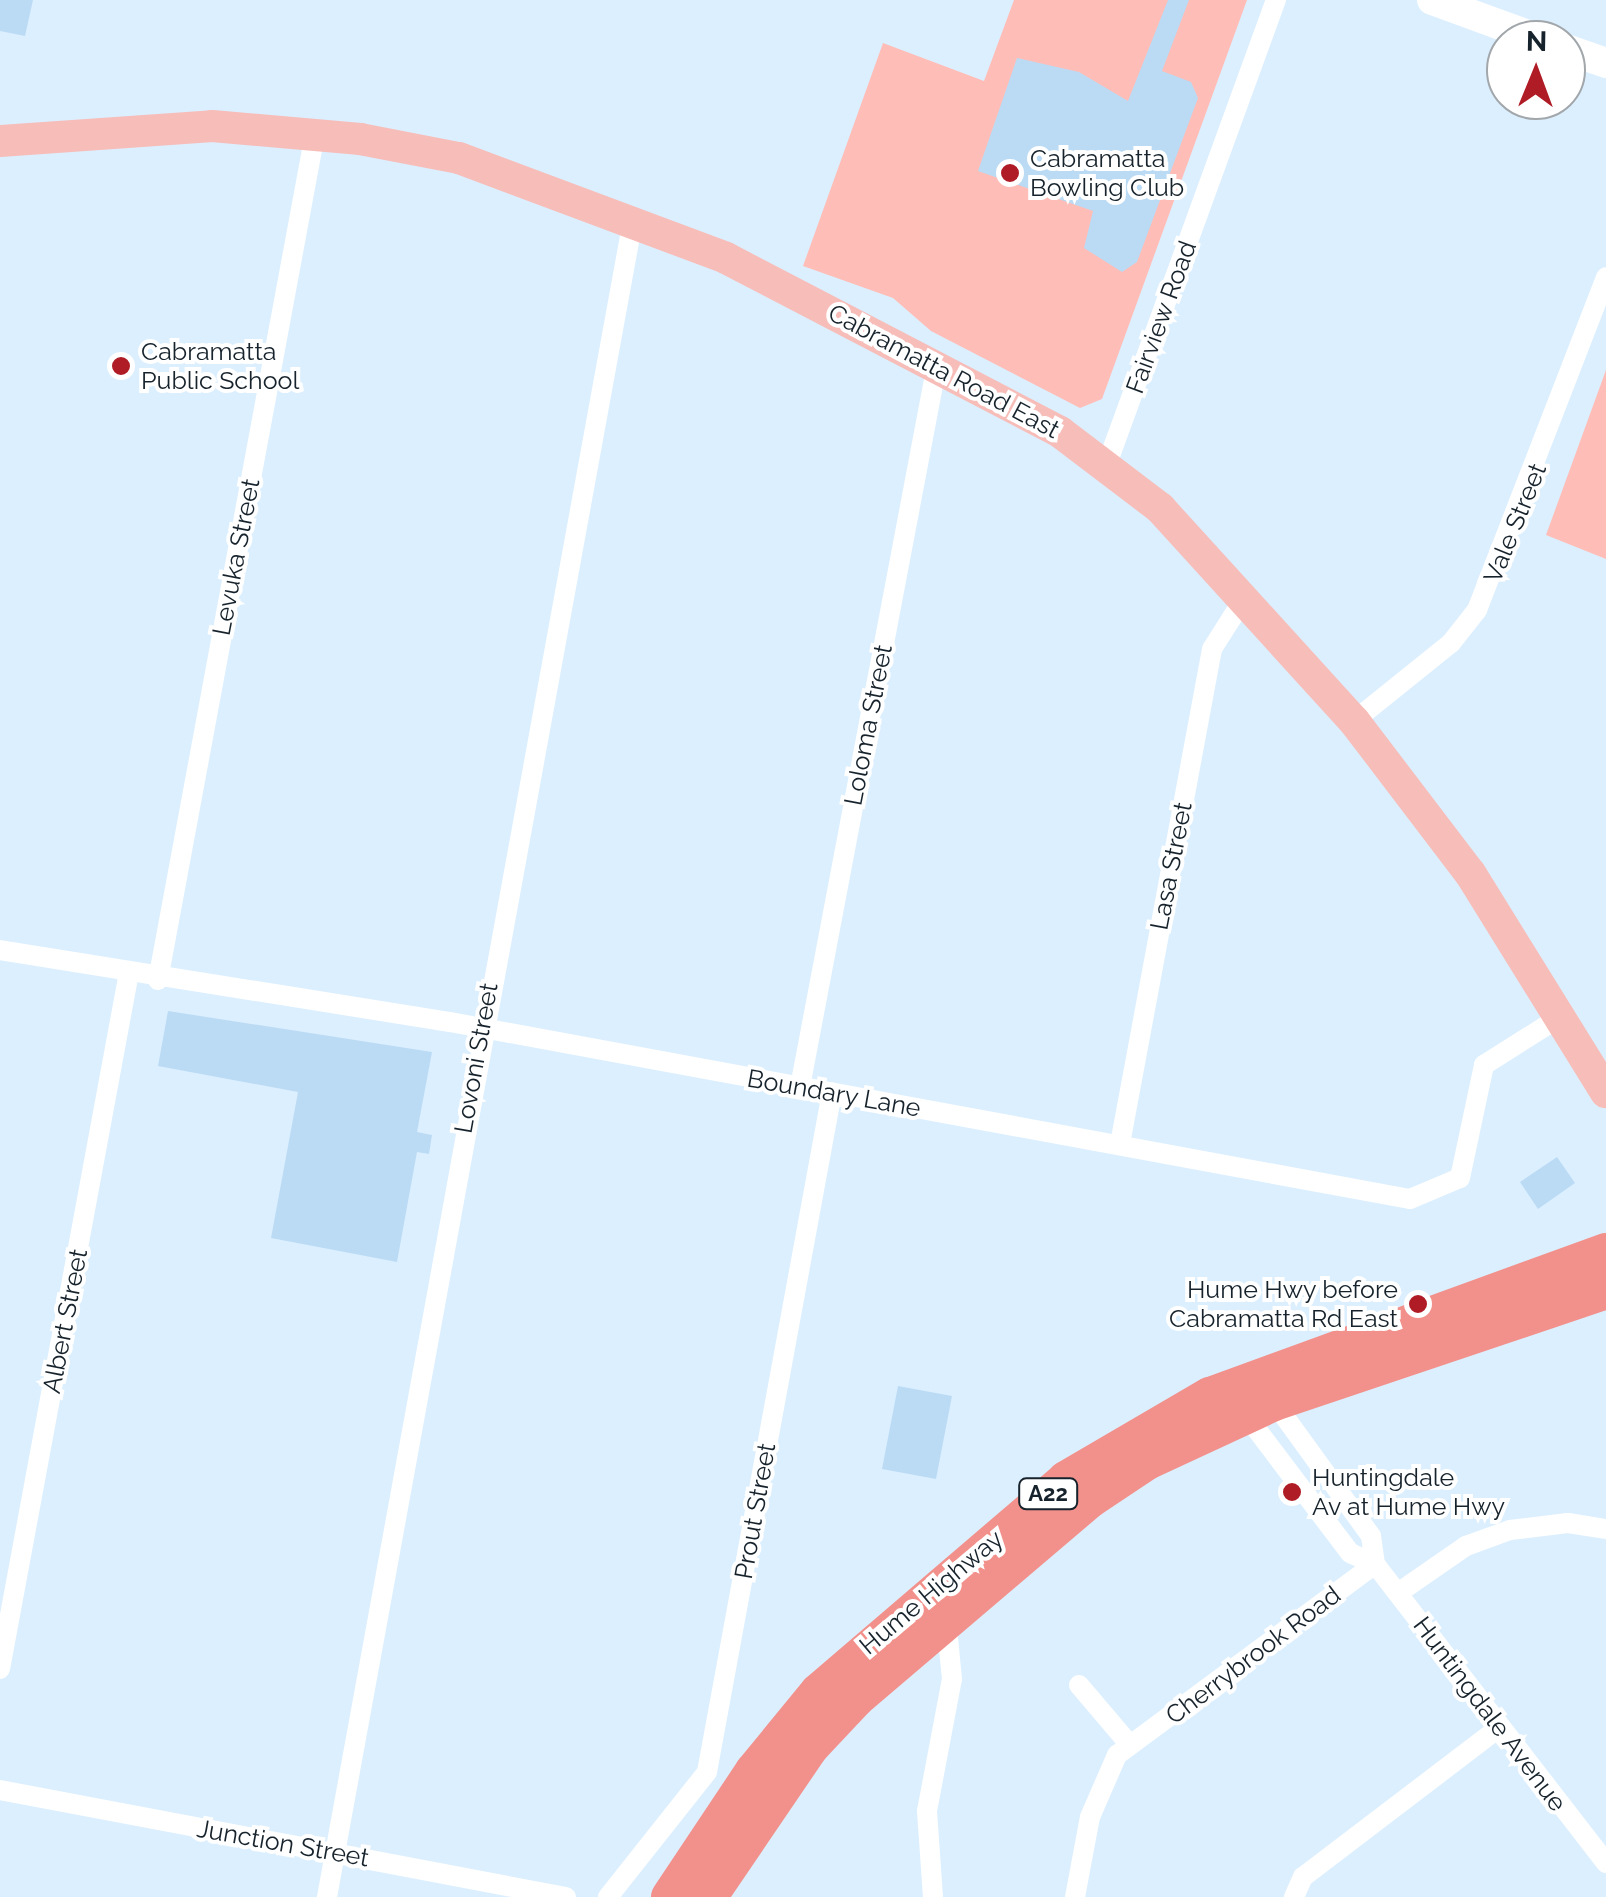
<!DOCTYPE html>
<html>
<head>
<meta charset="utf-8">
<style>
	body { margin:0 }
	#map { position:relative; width:1606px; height:1897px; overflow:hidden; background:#dcefff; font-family:Raleway,sans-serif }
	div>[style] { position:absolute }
	.green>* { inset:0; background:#ffbdb7 }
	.building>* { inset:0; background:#bbdbf5 }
	.street>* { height:20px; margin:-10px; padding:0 10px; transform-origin:10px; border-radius:10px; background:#fff }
	.secondary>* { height:30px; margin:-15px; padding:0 15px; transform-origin:15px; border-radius:15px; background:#fff }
	.primary>* { height:32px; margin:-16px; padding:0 16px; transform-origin:16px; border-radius:16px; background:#f7bdb9 }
	.highway>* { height:38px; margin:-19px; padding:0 19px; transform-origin:19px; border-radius:19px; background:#f2918b }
	.dots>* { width:28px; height:28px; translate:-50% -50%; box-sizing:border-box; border:5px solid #fff; border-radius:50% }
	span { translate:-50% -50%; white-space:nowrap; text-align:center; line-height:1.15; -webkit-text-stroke:8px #fff; paint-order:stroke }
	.shield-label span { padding:2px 8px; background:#fff; border:2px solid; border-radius:8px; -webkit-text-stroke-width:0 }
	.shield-label { font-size:22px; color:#17232c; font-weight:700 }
	.poi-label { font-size:25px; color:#17232c }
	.left { translate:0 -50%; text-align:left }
	.right { translate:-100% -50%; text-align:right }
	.street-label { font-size:25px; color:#17232c }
	.north { position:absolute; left:1486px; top:20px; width:100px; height:100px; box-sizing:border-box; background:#fff; border:2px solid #a2a7ab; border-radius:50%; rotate:1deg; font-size:28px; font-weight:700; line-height:40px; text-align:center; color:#17232c }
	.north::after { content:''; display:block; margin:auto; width:35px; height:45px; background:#af1c26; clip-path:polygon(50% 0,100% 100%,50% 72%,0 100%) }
</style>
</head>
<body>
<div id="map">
	<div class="green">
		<i style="clip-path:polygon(1014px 0,1247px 0,1102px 399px,1080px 408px,931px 331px,893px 298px,803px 266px,883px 43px,984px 81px)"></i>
		<i style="clip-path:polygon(1606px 370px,1606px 559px,1546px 535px)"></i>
	</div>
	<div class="building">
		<i style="clip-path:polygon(0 0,33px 0,25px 36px,0 31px)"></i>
		<i style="clip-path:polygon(1168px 0,1189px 0,1162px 71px,1191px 82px,1198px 98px,1137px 262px,1122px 272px,1084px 248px,1093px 211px,978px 171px,1017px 58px,1079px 72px,1128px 101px)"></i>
		<i style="clip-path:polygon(168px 1011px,432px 1052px,417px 1132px,432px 1135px,429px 1154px,417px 1152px,397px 1262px,271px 1238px,298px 1092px,158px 1066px)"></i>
		<i style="clip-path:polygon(1557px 1157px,1575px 1183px,1538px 1209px,1520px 1182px)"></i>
		<i style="clip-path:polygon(898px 1386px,952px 1396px,936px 1479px,882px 1469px)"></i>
	</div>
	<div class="street">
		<i style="left:1107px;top:464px;width:494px;rotate:-70deg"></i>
		<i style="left:1354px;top:721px;width:124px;rotate:-38.8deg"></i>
		<i style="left:1451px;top:643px;width:42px;rotate:-51.8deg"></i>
		<i style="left:1477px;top:610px;width:357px;rotate:-68.8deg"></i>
		<i style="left:0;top:950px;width:456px;rotate:9.1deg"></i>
		<i style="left:450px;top:1022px;width:976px;rotate:10.45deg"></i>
		<i style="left:1410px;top:1199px;width:54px;rotate:-22.8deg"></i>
		<i style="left:1460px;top:1178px;width:116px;rotate:-78deg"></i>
		<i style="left:1484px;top:1065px;width:90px;rotate:-32.3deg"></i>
		<i style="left:158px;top:980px;width:860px;rotate:-79.49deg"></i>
		<i style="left:800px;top:1087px;width:736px;rotate:-79.27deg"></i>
		<i style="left:1120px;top:1144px;width:503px;rotate:-79.47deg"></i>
		<i style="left:1212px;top:649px;width:62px;rotate:-57.6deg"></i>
		<i style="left:1274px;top:1402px;width:165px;rotate:54.1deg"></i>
		<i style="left:1371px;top:1536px;width:28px;rotate:82deg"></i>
		<i style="left:1245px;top:1414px;width:174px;rotate:52.9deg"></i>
		<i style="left:1350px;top:1553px;width:27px;rotate:24deg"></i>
		<i style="left:1375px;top:1564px;width:378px;rotate:52.3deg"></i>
		<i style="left:1398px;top:1593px;width:83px;rotate:-34.7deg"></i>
		<i style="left:1466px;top:1546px;width:47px;rotate:-20deg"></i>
		<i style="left:1510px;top:1530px;width:58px;rotate:-6.9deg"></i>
		<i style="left:1568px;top:1523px;width:38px;rotate:9deg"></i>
		<i style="left:0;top:1669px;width:709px;rotate:-79.51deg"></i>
		<i style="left:1079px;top:1685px;width:79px;rotate:49.6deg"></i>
		<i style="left:0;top:1790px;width:576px;rotate:10.71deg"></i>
		<i style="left:327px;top:1897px;width:1705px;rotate:-79.66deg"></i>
		<i style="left:608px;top:1897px;width:159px;rotate:-51.6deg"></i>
		<i style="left:707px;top:1772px;width:691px;rotate:-79.58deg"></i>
		<i style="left:933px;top:1897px;width:86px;rotate:-94deg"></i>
		<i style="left:927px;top:1811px;width:134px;rotate:-79.3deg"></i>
		<i style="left:952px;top:1679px;width:61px;rotate:-95.6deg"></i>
		<i style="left:1075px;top:1897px;width:81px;rotate:-79.4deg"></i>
		<i style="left:1090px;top:1817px;width:68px;rotate:-66.5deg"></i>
		<i style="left:1117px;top:1755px;width:321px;rotate:-36.5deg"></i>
		<i style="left:1294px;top:1897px;width:22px;rotate:-66deg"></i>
		<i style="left:1303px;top:1877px;width:244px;rotate:-37.3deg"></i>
	</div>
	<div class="secondary">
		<i style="left:1432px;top:0;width:117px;rotate:20deg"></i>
		<i style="left:1566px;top:49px;width:42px;rotate:19.3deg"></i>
	</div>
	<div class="primary">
		<i style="left:0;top:141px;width:213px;rotate:-4deg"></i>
		<i style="left:212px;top:126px;width:149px;rotate:5deg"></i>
		<i style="left:360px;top:139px;width:101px;rotate:10.9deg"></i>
		<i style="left:459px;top:158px;width:285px;rotate:20.5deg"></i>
		<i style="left:726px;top:258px;width:377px;rotate:27.5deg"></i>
		<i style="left:1060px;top:432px;width:126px;rotate:37.2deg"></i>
		<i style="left:1160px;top:508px;width:288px;rotate:47.7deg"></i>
		<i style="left:1354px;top:721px;width:191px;rotate:52.7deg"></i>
		<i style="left:1470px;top:873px;width:258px;rotate:58.2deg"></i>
	</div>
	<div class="highway">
		<i style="left:670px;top:1897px;width:151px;rotate:-56.3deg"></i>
		<i style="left:754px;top:1771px;width:102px;rotate:-50.6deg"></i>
		<i style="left:819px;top:1692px;width:326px;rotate:-40.6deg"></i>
		<i style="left:1066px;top:1480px;width:167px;rotate:-30.3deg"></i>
		<i style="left:1210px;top:1396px;width:421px;rotate:-20deg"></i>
		<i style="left:708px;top:1897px;width:181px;rotate:-55.8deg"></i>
		<i style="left:810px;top:1747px;width:67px;rotate:-46.8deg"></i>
		<i style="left:856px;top:1698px;width:307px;rotate:-40.4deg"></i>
		<i style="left:1090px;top:1499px;width:69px;rotate:-33.7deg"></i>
		<i style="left:1147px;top:1461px;width:140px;rotate:-24.9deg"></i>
		<i style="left:1274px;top:1402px;width:350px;rotate:-18.6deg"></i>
	</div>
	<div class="dots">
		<i style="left:1010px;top:173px;background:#af1c26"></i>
		<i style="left:121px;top:366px;background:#af1c26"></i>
		<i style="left:1418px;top:1304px;background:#af1c26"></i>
		<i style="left:1292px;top:1492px;background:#af1c26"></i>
	</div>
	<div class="shield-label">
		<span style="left:1048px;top:1494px">A22</span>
	</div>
	<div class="poi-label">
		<span class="left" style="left:1030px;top:173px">Cabramatta<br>Bowling Club</span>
		<span class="left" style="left:141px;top:366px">Cabramatta<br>Public School</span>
		<span class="right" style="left:1398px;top:1304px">Hume Hwy before<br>Cabramatta Rd East</span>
		<span class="left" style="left:1312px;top:1492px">Huntingdale<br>Av at Hume Hwy</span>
	</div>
	<div class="street-label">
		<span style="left:1161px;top:317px;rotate:-70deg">Fairview Road</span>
		<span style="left:944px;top:371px;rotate:28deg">Cabramatta Road East</span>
		<span style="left:1515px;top:523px;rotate:-68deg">Vale Street</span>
		<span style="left:236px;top:557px;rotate:-79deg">Levuka Street</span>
		<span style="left:868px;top:725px;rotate:-79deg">Loloma Street</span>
		<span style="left:1171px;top:866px;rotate:-79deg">Lasa Street</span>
		<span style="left:476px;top:1058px;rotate:-80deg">Lovoni Street</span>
		<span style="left:834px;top:1093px;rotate:10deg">Boundary Lane</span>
		<span style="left:65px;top:1321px;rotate:-79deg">Albert Street</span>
		<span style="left:755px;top:1511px;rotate:-80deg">Prout Street</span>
		<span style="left:931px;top:1592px;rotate:-40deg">Hume Highway</span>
		<span style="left:1253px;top:1655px;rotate:-37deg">Cherrybrook Road</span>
		<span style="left:1490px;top:1714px;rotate:53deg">Huntingdale Avenue</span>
		<span style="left:283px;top:1843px;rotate:10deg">Junction Street</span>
	</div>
	<div class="north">N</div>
</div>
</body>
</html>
